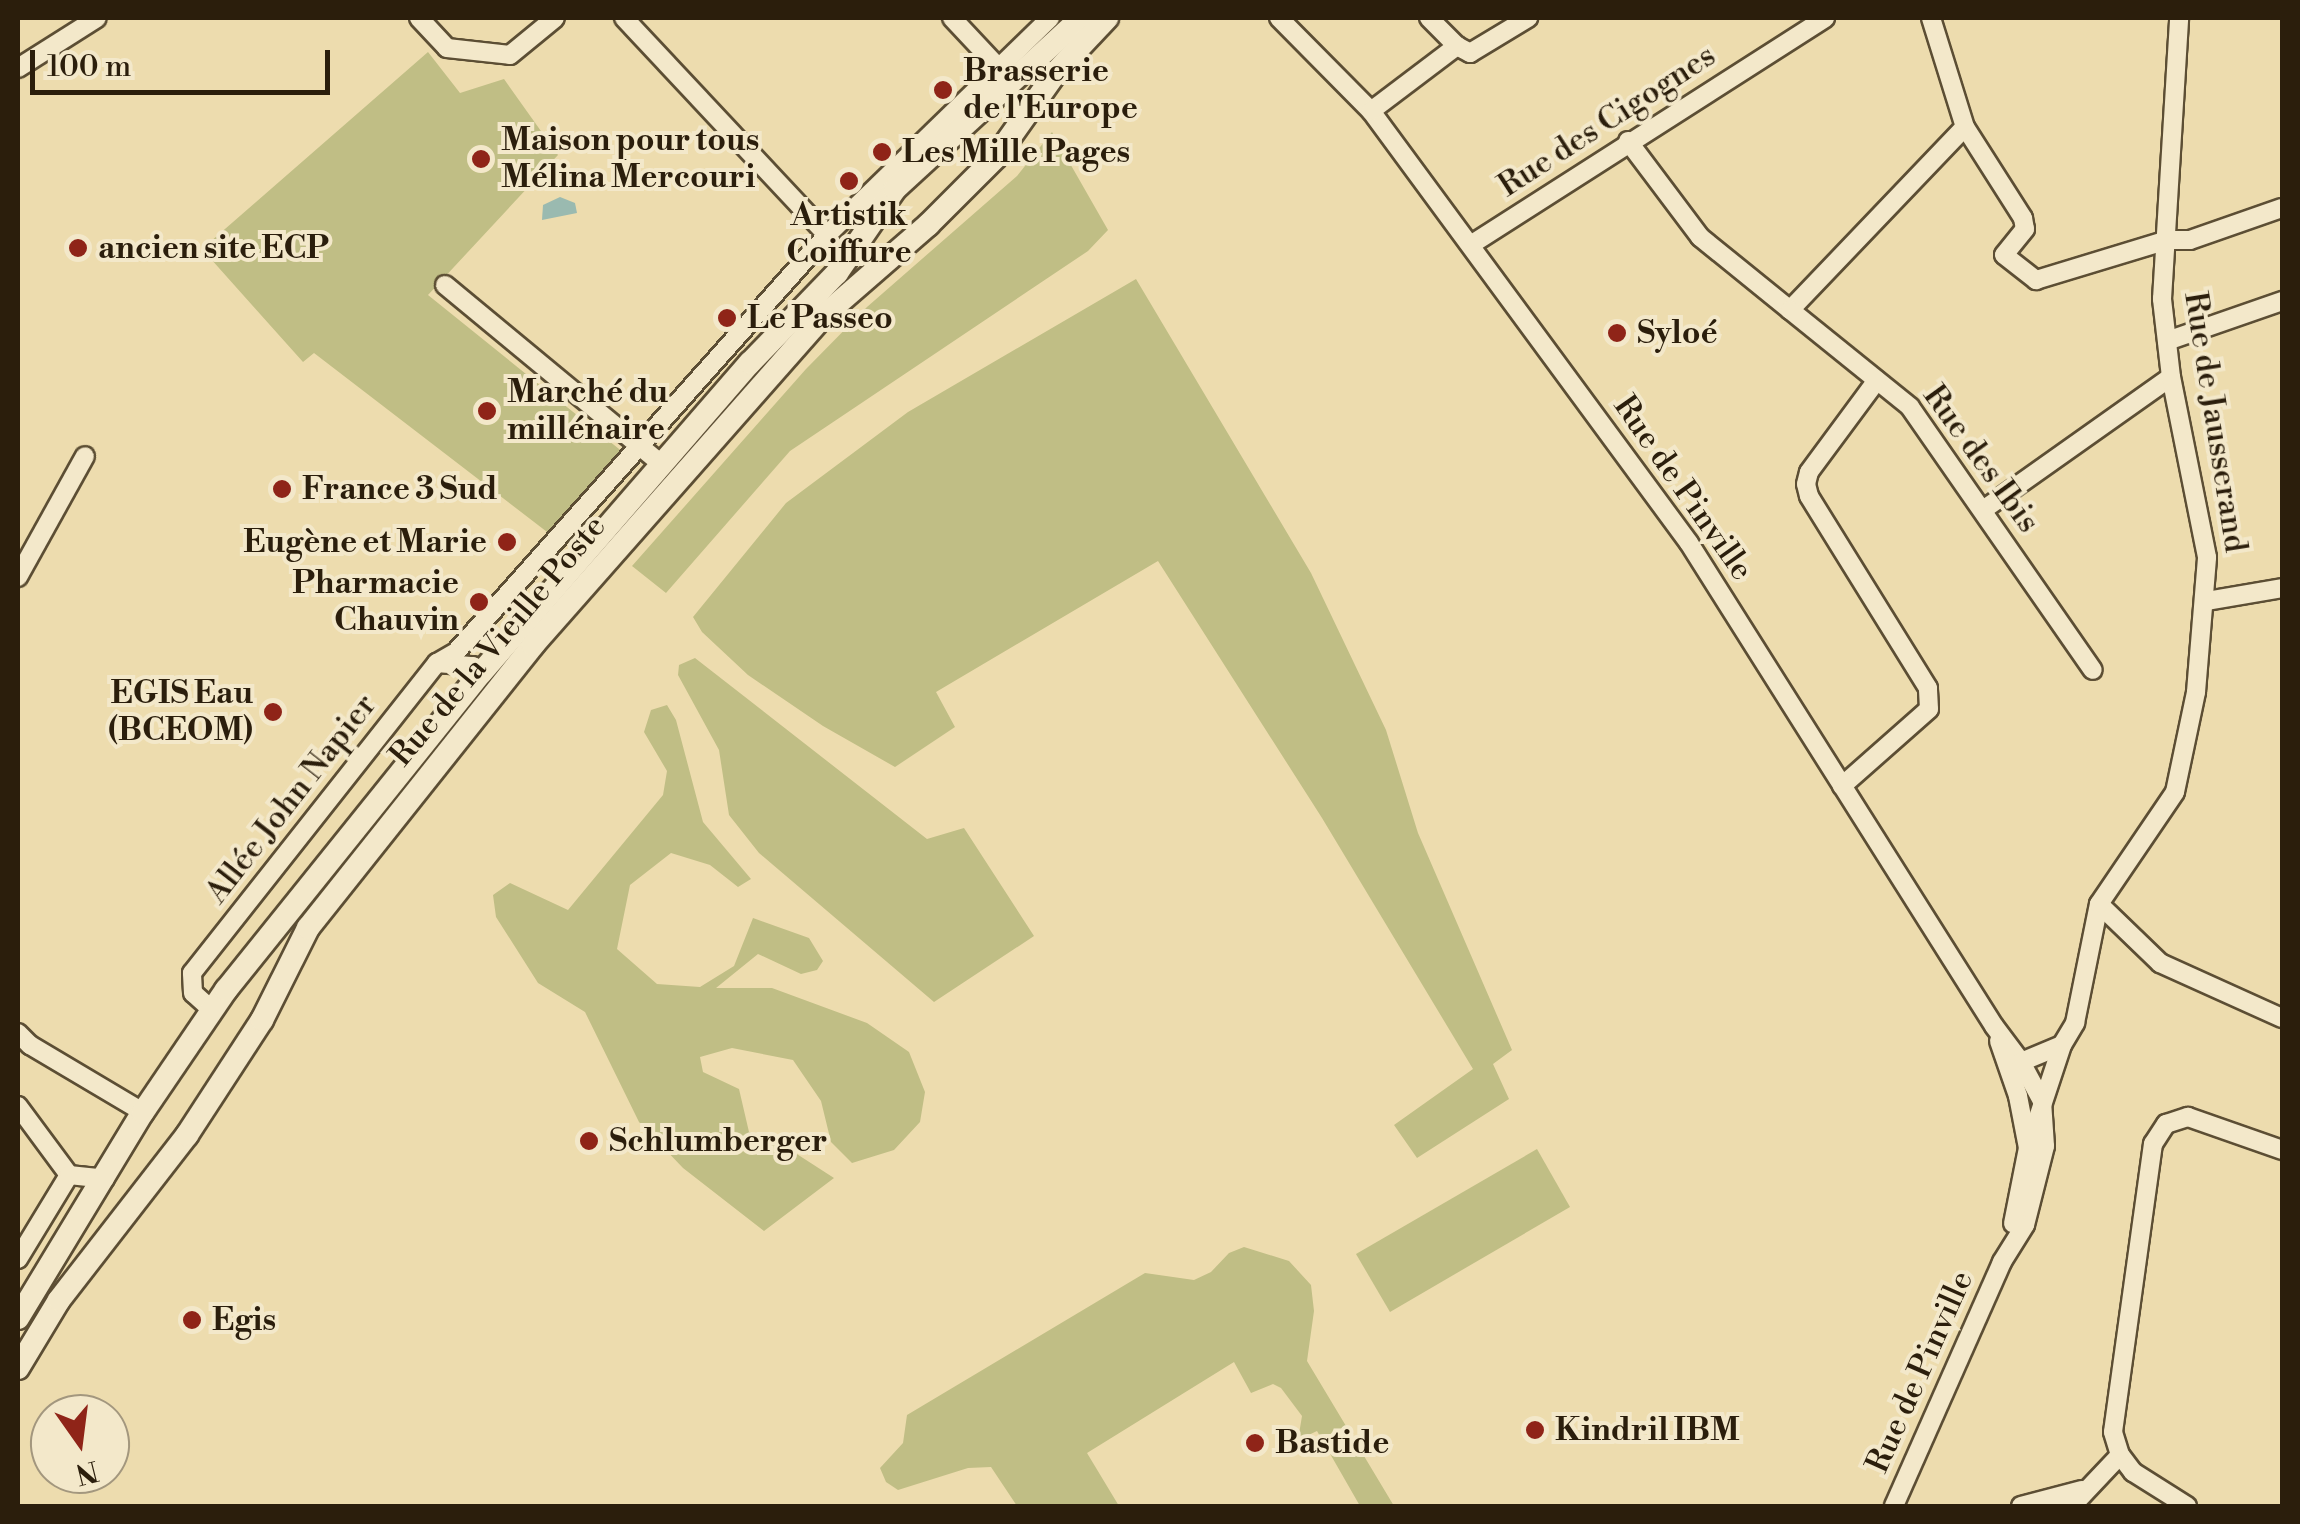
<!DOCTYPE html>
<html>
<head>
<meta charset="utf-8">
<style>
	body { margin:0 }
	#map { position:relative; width:2300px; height:1524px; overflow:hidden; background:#eddcae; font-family:"Libre Bodoni",serif }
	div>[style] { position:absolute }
	.green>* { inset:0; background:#c0be85 }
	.water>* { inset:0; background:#9abab0 }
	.roads { filter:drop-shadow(2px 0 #5c4e34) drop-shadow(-2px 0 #5c4e34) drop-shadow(0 2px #5c4e34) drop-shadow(0 -2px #5c4e34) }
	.minor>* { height:18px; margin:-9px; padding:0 9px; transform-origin:9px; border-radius:9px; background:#f3e8ca }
	.secondary>* { height:22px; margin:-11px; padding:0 11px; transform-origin:11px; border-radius:11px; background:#f3e8ca }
	.dots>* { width:28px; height:28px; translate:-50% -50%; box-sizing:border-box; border:5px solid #f3e8ca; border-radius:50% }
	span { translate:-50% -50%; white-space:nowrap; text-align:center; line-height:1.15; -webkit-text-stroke:8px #f3e8ca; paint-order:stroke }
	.poi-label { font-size:32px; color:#2b1e0c; font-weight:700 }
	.left { translate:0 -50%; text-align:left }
	.right { translate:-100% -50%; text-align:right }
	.street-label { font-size:32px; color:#2b1e0c }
	.frame { position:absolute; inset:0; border:20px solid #2b1e0c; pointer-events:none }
	.north { position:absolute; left:30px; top:1394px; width:100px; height:100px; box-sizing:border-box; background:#f3e8ca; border:2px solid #a3977e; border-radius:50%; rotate:166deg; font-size:28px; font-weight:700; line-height:40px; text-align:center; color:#2b1e0c }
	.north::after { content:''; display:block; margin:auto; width:35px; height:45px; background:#8f2418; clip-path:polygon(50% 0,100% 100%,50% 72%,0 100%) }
	.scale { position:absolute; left:30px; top:50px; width:300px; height:45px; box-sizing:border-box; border:5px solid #2b1e0c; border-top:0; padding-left:12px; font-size:30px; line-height:35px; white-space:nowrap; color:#2b1e0c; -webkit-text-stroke:8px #f3e8ca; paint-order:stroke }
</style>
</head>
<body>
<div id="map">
	<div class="green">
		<i style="clip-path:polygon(428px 52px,460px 93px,504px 79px,558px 155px,428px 295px,624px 453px,551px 535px,314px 353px,303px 362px,202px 249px)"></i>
		<i style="clip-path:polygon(1052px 132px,1108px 230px,1088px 251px,790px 451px,666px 593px,632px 566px,806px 369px,867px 307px,1017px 176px)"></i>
		<i style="clip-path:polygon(1136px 279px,1311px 573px,1386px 730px,1418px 833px,1512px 1050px,1493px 1064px,1509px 1099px,1417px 1158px,1394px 1125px,1473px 1069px,1322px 818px,1158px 561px,936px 692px,955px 727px,895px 767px,823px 726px,748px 675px,702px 632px,693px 617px,786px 503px,908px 412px)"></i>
		<i style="clip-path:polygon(695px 658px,927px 839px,964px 828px,1034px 936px,934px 1002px,759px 853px,729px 815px,719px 750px,678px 675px,679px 665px)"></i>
		<i style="clip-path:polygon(667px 705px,676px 720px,703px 822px,751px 879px,738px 887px,710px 865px,671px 853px,630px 885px,617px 949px,657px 984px,700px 987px,734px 966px,753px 918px,809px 938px,823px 961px,817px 970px,801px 974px,758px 954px,716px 988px,772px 988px,867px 1023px,909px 1052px,925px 1092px,920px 1122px,894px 1150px,852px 1163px,831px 1142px,821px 1101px,793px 1060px,732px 1048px,700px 1057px,703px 1072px,739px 1089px,749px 1132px,772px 1138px,834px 1178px,764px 1231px,683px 1168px,639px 1122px,585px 1012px,538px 983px,496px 917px,493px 895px,510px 883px,568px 910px,663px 795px,667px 771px,644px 732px,651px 710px)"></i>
		<i style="clip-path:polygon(1537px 1149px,1570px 1207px,1390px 1312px,1356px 1254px)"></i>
		<i style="clip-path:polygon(1244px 1247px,1289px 1261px,1311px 1285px,1314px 1311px,1307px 1361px,1394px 1506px,1360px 1506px,1317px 1431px,1298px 1440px,1302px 1416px,1281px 1388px,1273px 1384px,1251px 1393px,1234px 1362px,1087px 1453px,1119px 1506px,1017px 1506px,991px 1467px,968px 1468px,898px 1490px,886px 1482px,880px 1468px,903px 1443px,907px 1415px,1145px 1273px,1194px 1280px,1211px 1272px,1229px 1253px)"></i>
	</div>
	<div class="water">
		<i style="clip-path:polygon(560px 197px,575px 203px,577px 213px,542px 220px,543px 205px)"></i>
	</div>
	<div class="roads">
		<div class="minor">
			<i style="left:419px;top:18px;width:41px;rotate:47deg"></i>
			<i style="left:447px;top:48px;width:63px;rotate:6.3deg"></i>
			<i style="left:510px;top:55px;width:58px;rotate:-39.4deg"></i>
			<i style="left:624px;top:18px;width:297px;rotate:46.9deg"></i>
			<i style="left:952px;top:18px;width:67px;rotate:46.8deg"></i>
			<i style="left:1279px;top:18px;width:131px;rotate:45.3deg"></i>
			<i style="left:1371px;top:111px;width:536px;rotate:53.64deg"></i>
			<i style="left:1689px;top:543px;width:571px;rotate:57.73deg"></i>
			<i style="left:1994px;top:1026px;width:45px;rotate:53.1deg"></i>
			<i style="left:2021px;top:1062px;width:44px;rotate:61.7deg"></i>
			<i style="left:2042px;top:1101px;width:45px;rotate:86.2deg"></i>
			<i style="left:2045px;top:1146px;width:81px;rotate:104.2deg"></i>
			<i style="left:2025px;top:1225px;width:44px;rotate:121.9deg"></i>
			<i style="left:2002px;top:1262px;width:267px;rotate:113.9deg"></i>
			<i style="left:1429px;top:18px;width:40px;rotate:45deg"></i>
			<i style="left:1457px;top:46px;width:15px;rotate:28deg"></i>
			<i style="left:1470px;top:53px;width:68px;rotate:-31.1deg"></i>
			<i style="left:1931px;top:18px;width:114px;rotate:72.7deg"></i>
			<i style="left:1965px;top:127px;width:108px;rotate:57.5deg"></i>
			<i style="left:2023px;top:218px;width:11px;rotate:80deg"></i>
			<i style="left:2025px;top:229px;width:33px;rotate:129deg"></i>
			<i style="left:2004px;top:255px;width:41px;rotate:38deg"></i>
			<i style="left:2036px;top:280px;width:138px;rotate:-16.9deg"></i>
			<i style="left:2168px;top:240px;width:22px"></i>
			<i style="left:2190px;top:240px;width:97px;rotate:-19.2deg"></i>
			<i style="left:18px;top:68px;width:93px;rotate:-32.3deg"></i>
			<i style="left:1371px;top:111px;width:108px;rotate:-37.1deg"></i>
			<i style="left:1628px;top:141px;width:120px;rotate:53.1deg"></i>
			<i style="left:1700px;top:237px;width:116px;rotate:39deg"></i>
			<i style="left:1790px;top:310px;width:253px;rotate:-46.3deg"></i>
			<i style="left:1472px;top:244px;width:419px;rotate:-32.6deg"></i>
			<i style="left:445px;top:285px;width:281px;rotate:39.6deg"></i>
			<i style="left:1790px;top:310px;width:154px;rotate:38.9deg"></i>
			<i style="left:1910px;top:407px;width:320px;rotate:55.2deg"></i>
			<i style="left:2167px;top:341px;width:122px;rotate:-19.2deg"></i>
			<i style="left:1983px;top:510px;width:230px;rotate:-35.3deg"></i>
			<i style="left:18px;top:577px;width:138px;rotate:-61deg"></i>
			<i style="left:2206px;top:601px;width:77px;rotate:-9.7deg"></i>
			<i style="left:437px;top:663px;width:36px;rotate:5deg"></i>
			<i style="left:473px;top:666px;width:11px;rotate:34deg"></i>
			<i style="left:1842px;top:786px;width:116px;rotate:-41.5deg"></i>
			<i style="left:1929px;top:709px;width:21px;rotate:-93deg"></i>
			<i style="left:1928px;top:688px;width:226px;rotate:-121.8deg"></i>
			<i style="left:1809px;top:496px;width:12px;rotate:-104deg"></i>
			<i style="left:1806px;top:484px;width:12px;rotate:-76deg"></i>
			<i style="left:1809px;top:472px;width:114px;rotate:-53.5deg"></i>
			<i style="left:2099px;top:904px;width:85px;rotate:44deg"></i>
			<i style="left:2160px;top:963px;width:134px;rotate:24.3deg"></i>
			<i style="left:212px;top:1010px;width:25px;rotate:-138deg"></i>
			<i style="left:193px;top:993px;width:20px;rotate:-93deg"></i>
			<i style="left:192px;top:973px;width:395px;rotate:-51.7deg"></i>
			<i style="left:437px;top:663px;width:22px;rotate:-30deg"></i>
			<i style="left:456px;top:652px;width:558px;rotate:-48.34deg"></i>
			<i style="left:827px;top:235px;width:311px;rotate:-44.2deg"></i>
			<i style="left:18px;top:1033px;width:17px;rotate:45deg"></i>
			<i style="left:30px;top:1045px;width:131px;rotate:30.7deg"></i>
			<i style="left:1999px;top:1041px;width:58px;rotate:70.9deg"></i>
			<i style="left:2018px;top:1096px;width:53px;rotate:79.1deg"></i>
			<i style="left:2028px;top:1148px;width:77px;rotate:101.2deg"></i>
			<i style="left:2021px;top:1062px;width:44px;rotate:-22.5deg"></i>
			<i style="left:18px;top:1106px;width:86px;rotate:53.5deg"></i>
			<i style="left:2028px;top:1148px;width:108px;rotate:-71.7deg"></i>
			<i style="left:2062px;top:1045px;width:26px;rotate:-59deg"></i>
			<i style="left:2075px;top:1023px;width:121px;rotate:-78.6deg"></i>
			<i style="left:2099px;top:904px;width:135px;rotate:-55.8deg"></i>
			<i style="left:2175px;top:792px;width:102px;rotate:-78.1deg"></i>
			<i style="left:2196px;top:692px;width:135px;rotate:-85.3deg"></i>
			<i style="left:2207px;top:557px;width:184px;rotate:-101.3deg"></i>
			<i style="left:2171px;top:377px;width:79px;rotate:-96.6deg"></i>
			<i style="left:2162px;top:299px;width:282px;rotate:-86.5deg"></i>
			<i style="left:18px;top:1259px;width:98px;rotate:-58.7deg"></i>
			<i style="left:69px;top:1175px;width:36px;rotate:6deg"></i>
			<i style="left:2021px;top:1506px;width:63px;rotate:-14.7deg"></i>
			<i style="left:2072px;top:1506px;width:70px;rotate:-46.7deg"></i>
			<i style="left:2187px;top:1506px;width:64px;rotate:-147.8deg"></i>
			<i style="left:2133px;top:1472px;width:21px;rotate:-127deg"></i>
			<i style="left:2120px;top:1455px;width:24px;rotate:-107deg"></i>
			<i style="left:2113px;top:1432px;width:291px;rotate:-82.1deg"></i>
			<i style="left:2153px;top:1144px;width:24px;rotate:-57deg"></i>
			<i style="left:2166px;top:1124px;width:23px;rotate:-18deg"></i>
			<i style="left:2188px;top:1117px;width:100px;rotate:19.3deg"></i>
		</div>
		<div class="secondary">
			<i style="left:18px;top:1318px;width:241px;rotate:-58.8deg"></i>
			<i style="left:143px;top:1112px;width:148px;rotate:-55.8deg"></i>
			<i style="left:226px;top:990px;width:408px;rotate:-51.2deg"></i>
			<i style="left:482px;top:672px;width:409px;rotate:-49.1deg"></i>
			<i style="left:750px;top:363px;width:125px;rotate:-46deg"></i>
			<i style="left:837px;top:273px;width:102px;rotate:-55.4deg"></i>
			<i style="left:895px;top:189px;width:253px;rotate:-42.6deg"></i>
			<i style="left:18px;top:1368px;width:79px;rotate:-58.9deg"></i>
			<i style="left:59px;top:1300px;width:209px;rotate:-52.2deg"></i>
			<i style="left:187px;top:1135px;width:137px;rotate:-56.9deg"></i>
			<i style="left:262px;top:1020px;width:103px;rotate:-63.4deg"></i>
			<i style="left:308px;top:928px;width:362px;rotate:-51.5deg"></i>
			<i style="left:533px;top:645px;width:436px;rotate:-48.6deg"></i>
			<i style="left:821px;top:318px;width:142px;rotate:-41deg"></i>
			<i style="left:928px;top:225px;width:96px;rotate:-45deg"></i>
			<i style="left:996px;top:157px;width:105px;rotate:-54.7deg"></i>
			<i style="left:1057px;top:71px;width:73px;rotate:-46.7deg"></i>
		</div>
	</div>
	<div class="dots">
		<i style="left:943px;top:90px;background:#8f2418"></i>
		<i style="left:882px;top:152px;background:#8f2418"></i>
		<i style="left:481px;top:159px;background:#8f2418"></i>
		<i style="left:849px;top:181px;background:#8f2418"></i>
		<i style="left:78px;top:248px;background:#8f2418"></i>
		<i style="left:727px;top:318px;background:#8f2418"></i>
		<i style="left:1617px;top:333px;background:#8f2418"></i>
		<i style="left:487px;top:411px;background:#8f2418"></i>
		<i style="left:282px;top:489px;background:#8f2418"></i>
		<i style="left:507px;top:542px;background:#8f2418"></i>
		<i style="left:479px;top:602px;background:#8f2418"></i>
		<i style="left:273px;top:712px;background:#8f2418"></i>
		<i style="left:589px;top:1141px;background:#8f2418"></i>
		<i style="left:192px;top:1320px;background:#8f2418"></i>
		<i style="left:1535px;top:1430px;background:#8f2418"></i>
		<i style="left:1255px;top:1443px;background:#8f2418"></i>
	</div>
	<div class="poi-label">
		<span class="left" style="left:963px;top:90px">Brasserie<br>de l'Europe</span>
		<span class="left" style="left:501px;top:159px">Maison pour tous<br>Mélina Mercouri</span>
		<span class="left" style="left:902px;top:152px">Les Mille Pages</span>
		<span style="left:849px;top:234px">Artistik<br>Coiffure</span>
		<span class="left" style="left:98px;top:248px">ancien site ECP</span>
		<span class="left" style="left:747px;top:318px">Le Passeo</span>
		<span class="left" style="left:1637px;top:333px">Syloé</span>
		<span class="left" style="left:507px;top:411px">Marché du<br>millénaire</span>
		<span class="left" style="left:302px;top:489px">France 3 Sud</span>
		<span class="right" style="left:487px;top:542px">Eugène et Marie</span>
		<span class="right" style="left:459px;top:602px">Pharmacie<br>Chauvin</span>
		<span class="right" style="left:253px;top:712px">EGIS Eau<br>(BCEOM)</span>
		<span class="left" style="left:609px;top:1141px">Schlumberger</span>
		<span class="left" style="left:212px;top:1320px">Egis</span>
		<span class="left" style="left:1555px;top:1430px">Kindril IBM</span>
		<span class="left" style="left:1275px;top:1443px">Bastide</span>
	</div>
	<div class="street-label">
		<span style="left:1607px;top:121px;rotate:-33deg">Rue des Cigognes</span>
		<span style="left:2215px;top:422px;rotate:81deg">Rue de Jausserand</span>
		<span style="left:1981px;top:459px;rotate:54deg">Rue des Ibis</span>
		<span style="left:1683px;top:488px;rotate:55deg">Rue de Pinville</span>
		<span style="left:498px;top:641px;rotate:-50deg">Rue de la Vieille Poste</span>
		<span style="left:291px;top:799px;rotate:-52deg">Allée John Napier</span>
		<span style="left:1920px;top:1372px;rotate:-66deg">Rue de Pinville</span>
	</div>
	<div class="frame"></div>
	<div class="north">N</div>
	<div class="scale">100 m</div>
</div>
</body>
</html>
